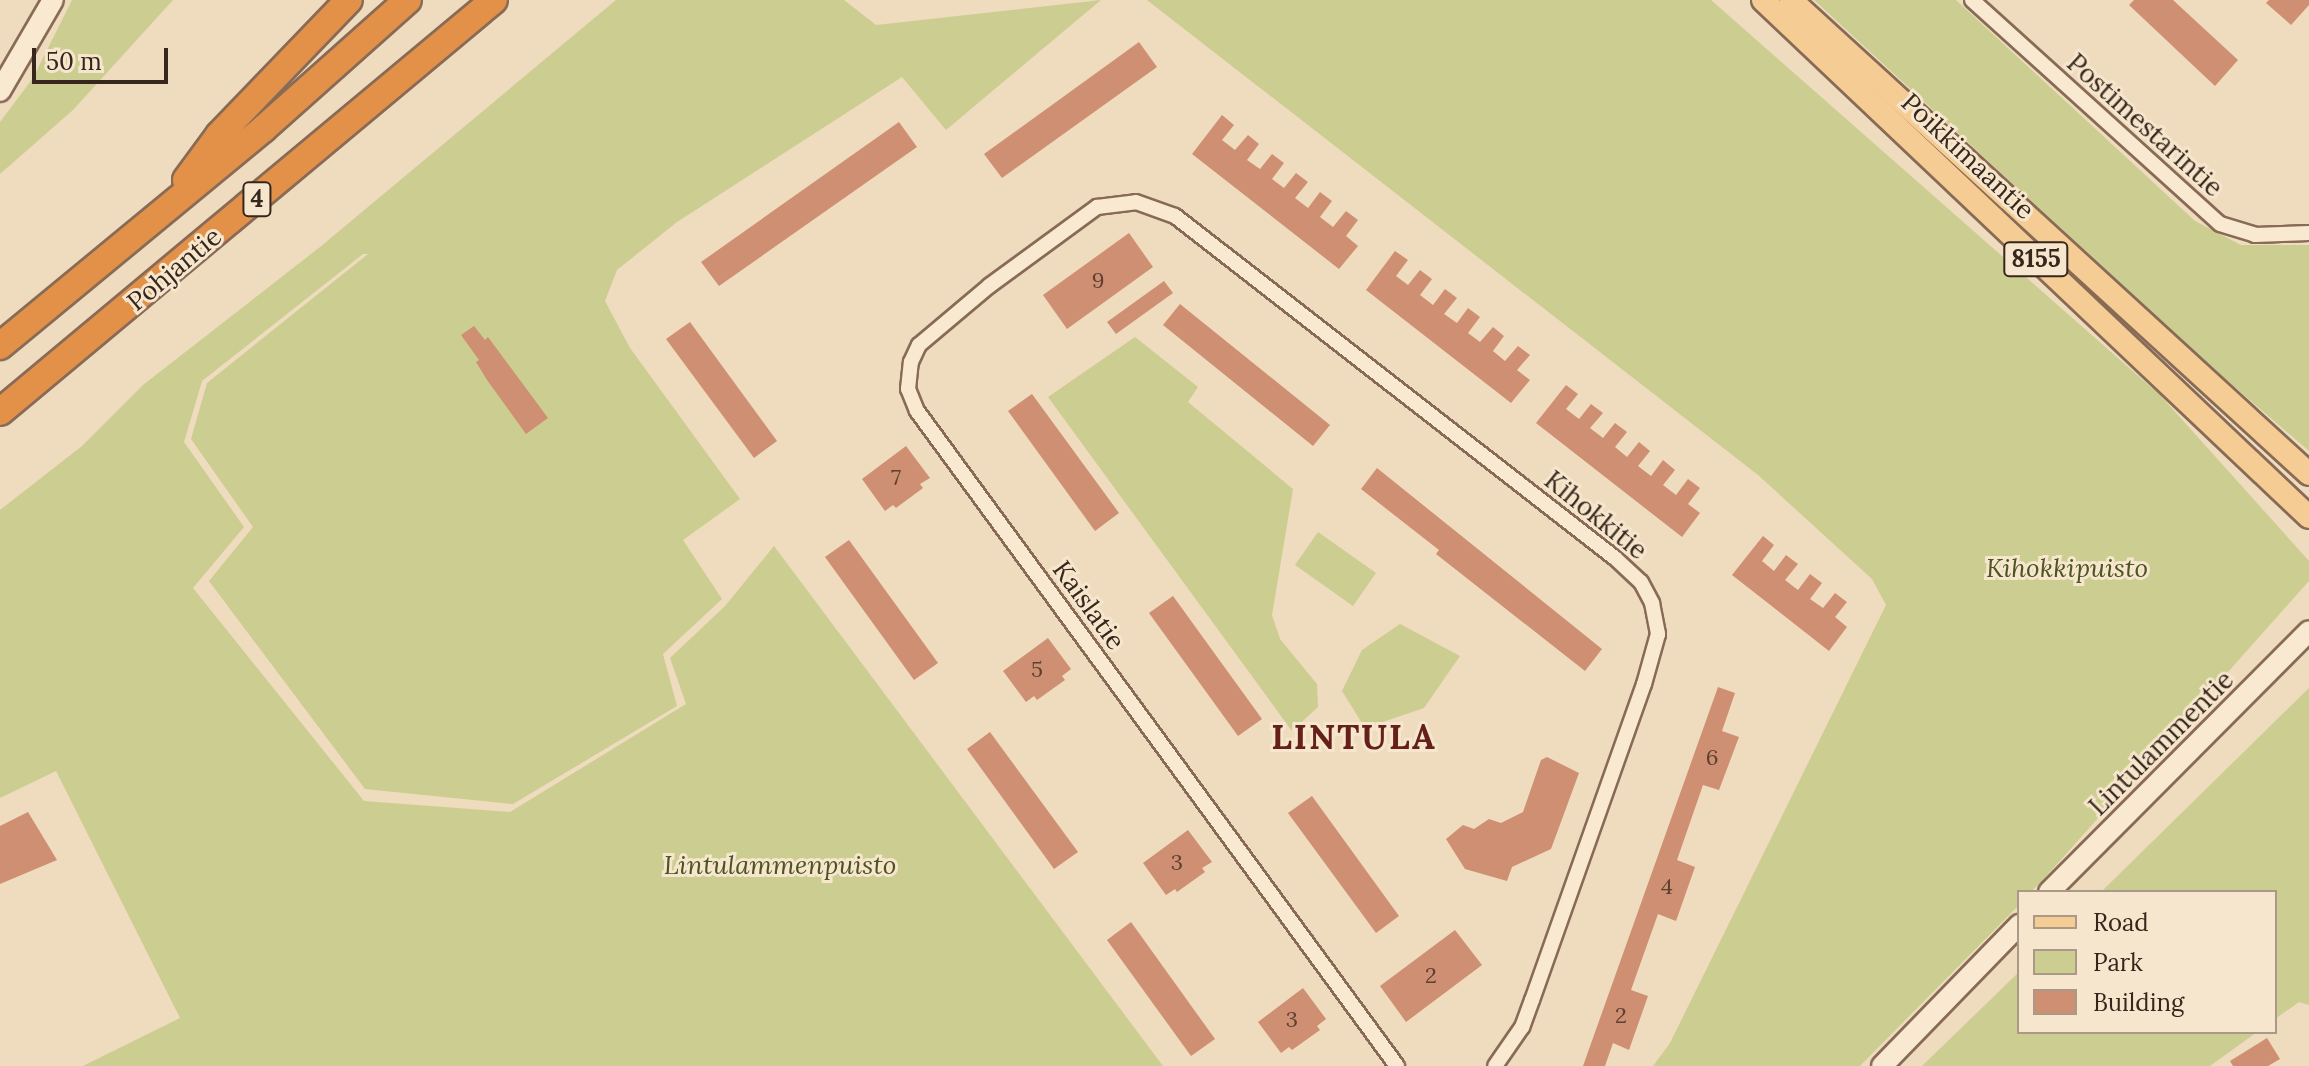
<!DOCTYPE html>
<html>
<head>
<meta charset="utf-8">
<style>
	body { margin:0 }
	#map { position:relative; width:2309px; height:1066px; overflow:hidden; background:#efdbbd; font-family:Lora,serif }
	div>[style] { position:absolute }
	.green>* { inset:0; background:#cccd91 }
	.building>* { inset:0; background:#cf8f72 }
	.roads { filter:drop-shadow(2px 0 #886b56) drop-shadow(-2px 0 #886b56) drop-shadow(0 2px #886b56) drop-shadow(0 -2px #886b56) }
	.street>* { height:14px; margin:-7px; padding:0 7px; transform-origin:7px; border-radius:7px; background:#fae9d1 }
	.secondary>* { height:20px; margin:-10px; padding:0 10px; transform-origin:10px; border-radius:10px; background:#fae9d1 }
	.primary>* { height:22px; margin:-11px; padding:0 11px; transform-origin:11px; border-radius:11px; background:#f5cc93 }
	.highway>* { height:26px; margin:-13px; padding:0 13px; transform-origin:13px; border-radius:13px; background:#e39049 }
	span { translate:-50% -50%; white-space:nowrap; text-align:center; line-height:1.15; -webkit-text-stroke:6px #f6e6cd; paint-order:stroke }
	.number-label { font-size:22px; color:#5c4031 }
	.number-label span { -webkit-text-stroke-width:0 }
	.shield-label span { padding:2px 6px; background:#f6e6cd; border:2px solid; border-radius:6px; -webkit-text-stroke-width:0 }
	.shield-label { font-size:24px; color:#36261b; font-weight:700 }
	.street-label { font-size:26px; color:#36261b }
	.park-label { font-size:26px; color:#4c5421; font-style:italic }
	.district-label { font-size:34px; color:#652119; font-weight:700; letter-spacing:2px }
	.legend { position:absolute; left:2017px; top:890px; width:260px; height:144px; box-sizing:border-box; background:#f6e6cd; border:2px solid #a99986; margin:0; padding:10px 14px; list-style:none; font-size:24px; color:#36261b }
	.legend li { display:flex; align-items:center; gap:16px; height:40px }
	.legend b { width:40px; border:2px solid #a99986 }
	.scale { position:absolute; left:32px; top:48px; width:136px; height:36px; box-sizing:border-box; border:4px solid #36261b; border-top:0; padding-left:10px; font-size:24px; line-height:28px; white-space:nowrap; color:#36261b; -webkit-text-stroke:6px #f6e6cd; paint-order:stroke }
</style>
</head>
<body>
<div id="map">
	<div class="green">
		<i style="clip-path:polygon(72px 0,173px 0,73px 110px,0 174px,0 122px,33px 78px)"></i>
		<i style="clip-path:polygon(616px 0,844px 0,876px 25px,1101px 0,946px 130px,902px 77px,677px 222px,617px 270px,605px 301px,630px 348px,740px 499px,683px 540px,722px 599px,663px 654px,677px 706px,513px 804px,365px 789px,209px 581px,253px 527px,191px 439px,207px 383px,368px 254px,363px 254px,202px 381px,184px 442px,244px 527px,193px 588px,364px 801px,510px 812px,686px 704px,670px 658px,725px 606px,774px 546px,1163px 1066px,83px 1066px,180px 1018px,56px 771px,0 798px,0 510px,82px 446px,143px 385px,320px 247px)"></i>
		<i style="clip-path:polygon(1147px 0,1711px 0,2160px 395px,2309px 561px,2309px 581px,2050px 872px,2031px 892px,2019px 892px,2019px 905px,1860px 1066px,1653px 1066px,1670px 1043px,1886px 605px,1872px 579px,1758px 475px)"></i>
		<i style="clip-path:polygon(1814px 0,1956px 0,2195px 221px,2241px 245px,2309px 245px,2309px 451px,2208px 364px)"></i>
		<i style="clip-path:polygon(1135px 337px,1198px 387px,1188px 402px,1293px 489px,1272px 615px,1280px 639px,1317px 684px,1318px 707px,1292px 731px,1048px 397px)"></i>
		<i style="clip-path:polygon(1318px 532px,1376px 573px,1353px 606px,1295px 565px)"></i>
		<i style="clip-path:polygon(1400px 624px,1460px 656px,1424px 708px,1365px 728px,1342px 691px,1362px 650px)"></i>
		<i style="clip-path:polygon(2309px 688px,2309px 1005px,2299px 1002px,2275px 1019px,2275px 892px,2101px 892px)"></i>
		<i style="clip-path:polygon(2019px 972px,2019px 1032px,2257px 1032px,2210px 1066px,1922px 1066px)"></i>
	</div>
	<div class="building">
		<i style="clip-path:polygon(2134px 0,2173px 0,2238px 60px,2215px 86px,2129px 5px)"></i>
		<i style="clip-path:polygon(2269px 0,2309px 0,2309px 5px,2291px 25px,2266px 3px)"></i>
		<i style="clip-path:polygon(1139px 42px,1157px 67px,1002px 178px,984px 154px)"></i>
		<i style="clip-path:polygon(1222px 115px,1234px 125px,1222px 140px,1235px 150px,1248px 135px,1259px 144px,1247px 160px,1260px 169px,1272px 154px,1284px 163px,1272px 179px,1284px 188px,1296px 173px,1308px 182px,1295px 198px,1308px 208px,1320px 192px,1332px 201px,1320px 217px,1333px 227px,1346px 211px,1358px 220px,1346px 236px,1358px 246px,1339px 269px,1192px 154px)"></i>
		<i style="clip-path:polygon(899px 122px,917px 147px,719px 286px,701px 262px)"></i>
		<i style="clip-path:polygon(1129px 233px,1153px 267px,1067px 329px,1043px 295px)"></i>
		<i style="clip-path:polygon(1395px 251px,1408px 260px,1396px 276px,1408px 285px,1420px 270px,1432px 279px,1420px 295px,1433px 305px,1445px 289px,1457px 298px,1444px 314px,1457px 323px,1468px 308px,1480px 317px,1468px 333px,1480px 342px,1493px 327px,1504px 336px,1493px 351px,1505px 361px,1518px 346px,1530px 355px,1517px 370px,1530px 380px,1511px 403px,1366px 290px)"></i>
		<i style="clip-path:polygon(1164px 281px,1173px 293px,1116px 334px,1107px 322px)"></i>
		<i style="clip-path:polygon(1180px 304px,1330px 425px,1313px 446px,1163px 325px)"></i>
		<i style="clip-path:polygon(690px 322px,777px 441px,754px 458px,666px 339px)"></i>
		<i style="clip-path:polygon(474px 326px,485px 340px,488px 337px,548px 418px,526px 434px,487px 380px,476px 362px,479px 360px,461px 335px)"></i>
		<i style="clip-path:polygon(1566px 385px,1578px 394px,1566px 409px,1579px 419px,1591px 404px,1603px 413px,1590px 428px,1603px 438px,1615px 423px,1627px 432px,1615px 447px,1627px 457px,1639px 442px,1650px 451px,1638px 466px,1651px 476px,1663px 460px,1675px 470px,1663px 485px,1676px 495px,1688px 479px,1700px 488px,1688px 504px,1700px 513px,1682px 537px,1536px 423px)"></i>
		<i style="clip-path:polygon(1032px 394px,1119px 513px,1095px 531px,1008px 411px)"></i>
		<i style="clip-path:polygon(906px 446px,930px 478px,920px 484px,923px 488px,896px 508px,893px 505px,885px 511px,862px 479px)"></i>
		<i style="clip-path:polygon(1377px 468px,1602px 649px,1585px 671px,1436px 554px,1439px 550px,1361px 489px)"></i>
		<i style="clip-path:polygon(1763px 536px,1774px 545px,1762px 561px,1774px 571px,1786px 555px,1798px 564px,1785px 580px,1798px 590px,1810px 574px,1822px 583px,1810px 599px,1823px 608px,1835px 593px,1847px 602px,1835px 617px,1847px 627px,1829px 651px,1732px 575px)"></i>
		<i style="clip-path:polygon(849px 540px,938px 663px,914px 680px,825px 557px)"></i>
		<i style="clip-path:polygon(1173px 596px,1262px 719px,1238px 736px,1149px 613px)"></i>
		<i style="clip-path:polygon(1048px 638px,1071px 669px,1062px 676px,1065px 680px,1037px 700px,1034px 696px,1026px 702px,1003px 671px)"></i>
		<i style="clip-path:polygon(1718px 687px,1735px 693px,1722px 731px,1739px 737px,1719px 790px,1703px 785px,1677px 860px,1695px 867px,1676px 921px,1658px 914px,1631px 990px,1648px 996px,1629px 1050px,1613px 1043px,1605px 1066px,1583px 1066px)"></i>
		<i style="clip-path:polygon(990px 732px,1078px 852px,1054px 869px,967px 749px)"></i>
		<i style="clip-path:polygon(1547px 757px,1579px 773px,1551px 849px,1512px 867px,1507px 881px,1465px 869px,1446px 839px,1463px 825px,1474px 829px,1489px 819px,1501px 823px,1523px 812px,1541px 760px)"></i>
		<i style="clip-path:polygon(1312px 796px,1399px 916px,1376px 933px,1288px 813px)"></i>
		<i style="clip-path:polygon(28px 812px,57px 860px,0 884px,0 826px)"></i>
		<i style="clip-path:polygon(1188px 830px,1212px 862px,1202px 868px,1205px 872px,1177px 892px,1175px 889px,1166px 895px,1143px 863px)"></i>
		<i style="clip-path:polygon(1131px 922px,1215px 1039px,1191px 1056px,1107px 940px)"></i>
		<i style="clip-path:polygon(1455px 930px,1482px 965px,1406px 1022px,1380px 986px)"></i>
		<i style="clip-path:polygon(1303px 988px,1326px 1019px,1317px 1026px,1320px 1030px,1292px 1050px,1289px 1047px,1281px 1053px,1258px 1022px)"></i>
		<i style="clip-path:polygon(2267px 1038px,2280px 1059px,2268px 1066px,2233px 1066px,2230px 1061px)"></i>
	</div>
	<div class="roads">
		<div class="street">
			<i style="left:1972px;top:0;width:334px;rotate:42.1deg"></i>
			<i style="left:2220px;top:224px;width:37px;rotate:17deg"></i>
			<i style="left:2255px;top:235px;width:54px;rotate:-2.1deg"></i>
			<i style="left:1397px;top:1066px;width:812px;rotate:-126.23deg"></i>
			<i style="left:917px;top:411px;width:24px;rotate:-112deg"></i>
			<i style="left:908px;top:389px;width:27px;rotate:-84deg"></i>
			<i style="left:911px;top:362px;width:19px;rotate:-65deg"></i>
			<i style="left:919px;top:345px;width:92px;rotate:-40.1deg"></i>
			<i style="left:989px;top:286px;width:134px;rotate:-36.2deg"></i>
			<i style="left:1097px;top:207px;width:39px;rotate:-7deg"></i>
			<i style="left:1136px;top:202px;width:41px;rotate:19.7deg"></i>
			<i style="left:1175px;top:216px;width:557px;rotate:37.86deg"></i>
			<i style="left:1615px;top:558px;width:35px;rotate:43deg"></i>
			<i style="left:1641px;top:582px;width:24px;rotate:62deg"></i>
			<i style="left:1652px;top:603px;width:32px;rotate:79deg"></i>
			<i style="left:1658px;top:634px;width:52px;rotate:105.6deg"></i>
			<i style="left:1644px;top:684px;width:335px;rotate:109.5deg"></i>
			<i style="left:1532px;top:1000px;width:29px;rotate:110deg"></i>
			<i style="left:1522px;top:1027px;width:47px;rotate:124.7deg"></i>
		</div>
		<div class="secondary">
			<i style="left:0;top:91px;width:105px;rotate:-59.8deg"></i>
			<i style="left:2049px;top:892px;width:368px;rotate:-45.1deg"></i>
			<i style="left:1882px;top:1066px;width:197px;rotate:-45.8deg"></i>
		</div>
		<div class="primary">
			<i style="left:1763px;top:0;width:752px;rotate:43.44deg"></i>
			<i style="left:1791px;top:0;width:702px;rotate:42.46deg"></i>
		</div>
		<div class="highway">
			<i style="left:186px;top:180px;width:56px;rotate:-53.7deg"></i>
			<i style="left:219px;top:135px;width:187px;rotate:-46.1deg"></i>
			<i style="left:0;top:346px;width:341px;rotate:-39.5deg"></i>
			<i style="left:263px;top:129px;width:194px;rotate:-41.7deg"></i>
			<i style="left:0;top:412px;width:643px;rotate:-39.83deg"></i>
		</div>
	</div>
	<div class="number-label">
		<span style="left:1098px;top:281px">9</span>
		<span style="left:896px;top:478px">7</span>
		<span style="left:1037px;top:670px">5</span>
		<span style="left:1712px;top:758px">6</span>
		<span style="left:1177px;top:863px">3</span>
		<span style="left:1667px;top:887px">4</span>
		<span style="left:1431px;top:976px">2</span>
		<span style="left:1621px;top:1016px">2</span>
		<span style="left:1292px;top:1020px">3</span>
	</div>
	<div class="shield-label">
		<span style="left:257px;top:199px">4</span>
		<span style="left:2036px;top:259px">8155</span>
	</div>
	<div class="street-label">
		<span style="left:2145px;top:125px;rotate:42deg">Postimestarintie</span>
		<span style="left:1968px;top:156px;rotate:43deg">Poikkimaantie</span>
		<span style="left:174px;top:269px;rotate:-40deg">Pohjantie</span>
		<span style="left:1596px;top:515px;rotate:39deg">Kihokkitie</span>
		<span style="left:1089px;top:605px;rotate:54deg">Kaislatie</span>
		<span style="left:2161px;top:743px;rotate:-45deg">Lintulammentie</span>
	</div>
	<div class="park-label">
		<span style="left:2067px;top:568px">Kihokkipuisto</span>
		<span style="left:780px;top:865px">Lintulammenpuisto</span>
	</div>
	<div class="district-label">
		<span style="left:1354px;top:737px">LINTULA</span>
	</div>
	<ul class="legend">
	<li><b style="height:10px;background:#f5cc93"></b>Road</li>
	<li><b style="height:22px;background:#cccd91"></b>Park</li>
	<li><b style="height:22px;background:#cf8f72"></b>Building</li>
	</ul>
	<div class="scale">50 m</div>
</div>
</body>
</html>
